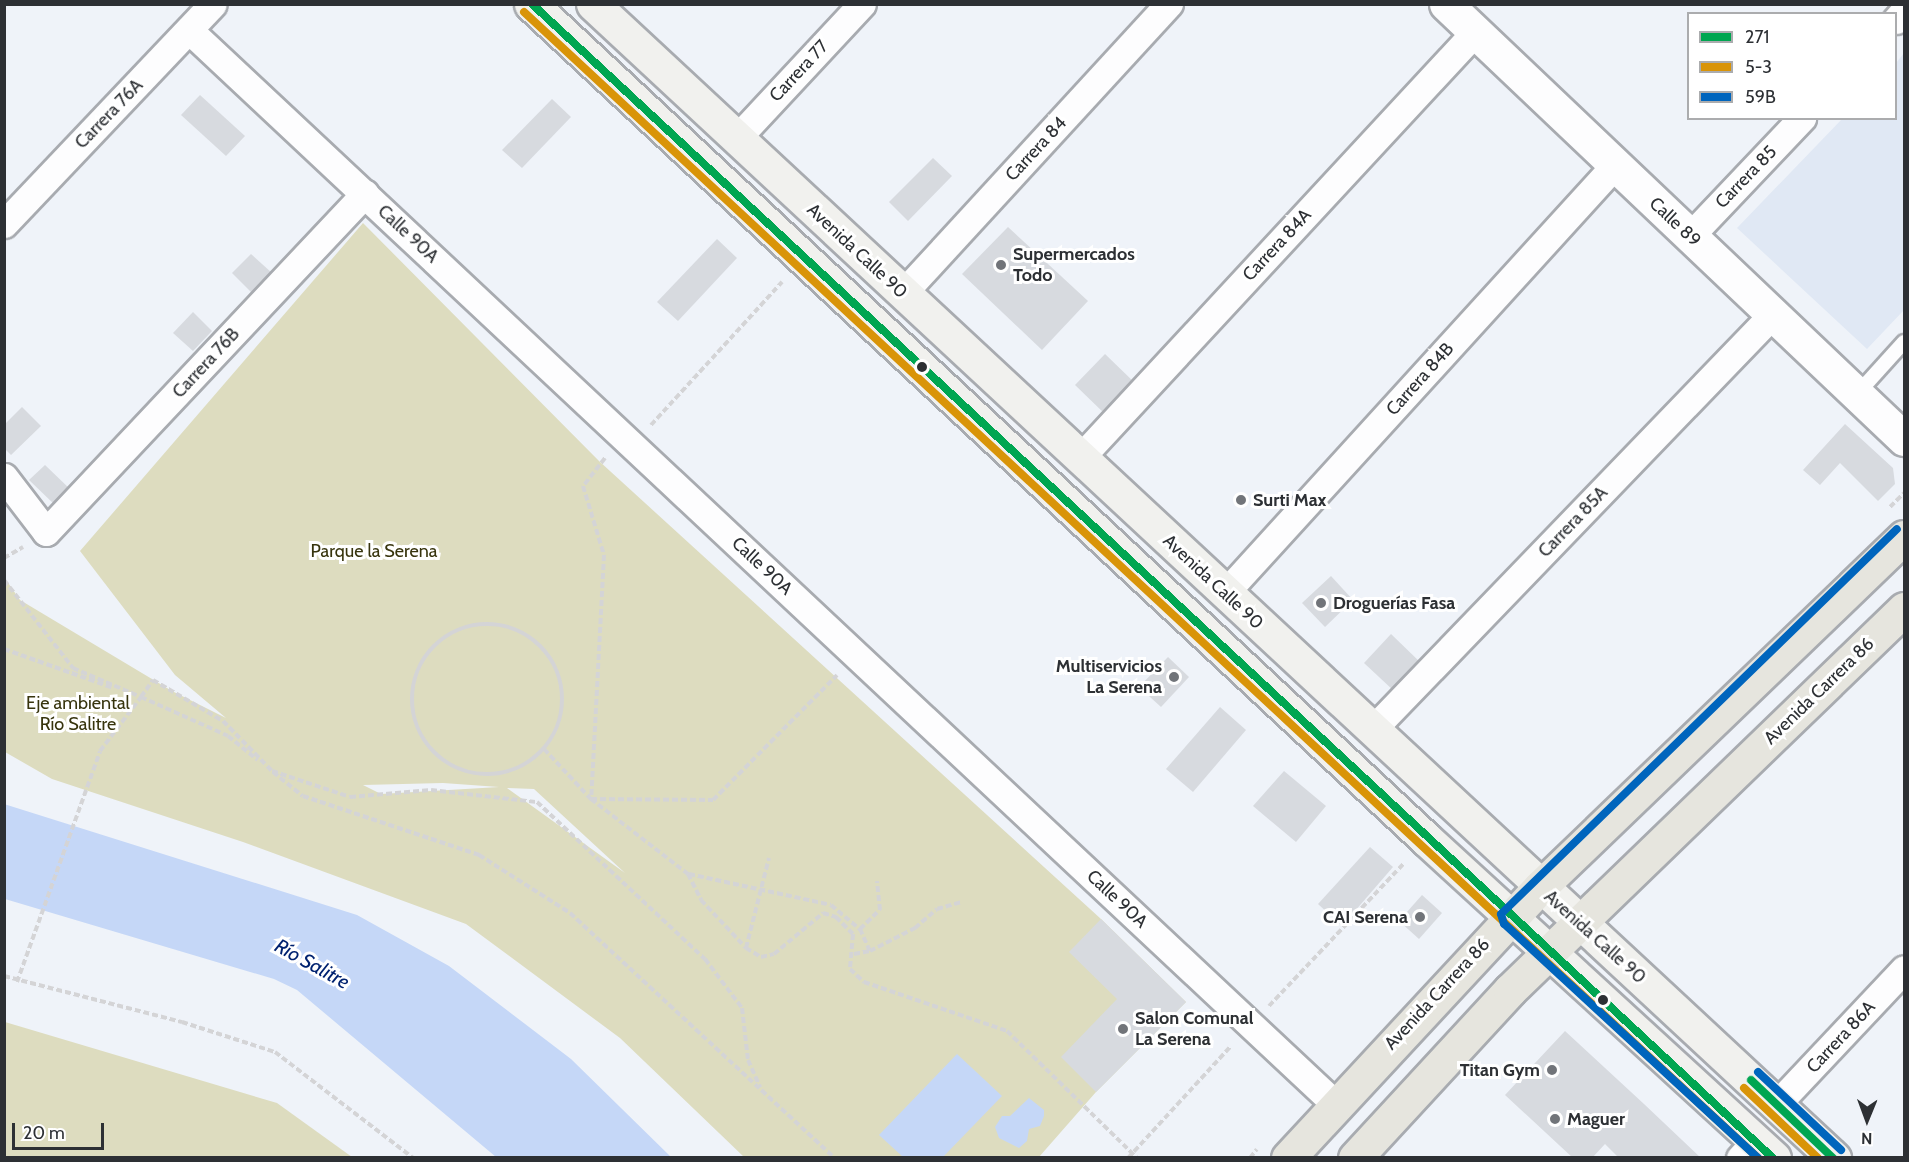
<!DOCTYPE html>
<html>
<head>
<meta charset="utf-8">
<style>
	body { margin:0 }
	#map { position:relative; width:1909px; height:1162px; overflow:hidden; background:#eff3f9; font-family:Cabin,sans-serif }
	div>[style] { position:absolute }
	.built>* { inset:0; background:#e0e8f4 }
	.green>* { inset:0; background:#dddcbf }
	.water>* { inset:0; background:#c5d7f7 }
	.building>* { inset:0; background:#d7dadf }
	.path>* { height:4px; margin-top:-2px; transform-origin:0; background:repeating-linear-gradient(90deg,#d4d4d6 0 6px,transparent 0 9px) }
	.path>.ring { margin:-2px; padding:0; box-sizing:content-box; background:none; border:4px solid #d4d4d6; border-radius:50% }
	.roads { filter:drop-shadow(2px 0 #a8abb0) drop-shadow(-2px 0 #a8abb0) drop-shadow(0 2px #a8abb0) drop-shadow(0 -2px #a8abb0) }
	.service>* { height:14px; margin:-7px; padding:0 7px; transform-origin:7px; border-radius:7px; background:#fdfdfe }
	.minor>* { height:27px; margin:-13.5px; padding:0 13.5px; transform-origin:13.5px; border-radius:13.5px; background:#fdfdfe }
	.tertiary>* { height:33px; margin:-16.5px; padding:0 16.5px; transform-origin:16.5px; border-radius:16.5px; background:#fdfdfe }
	.secondary>* { height:33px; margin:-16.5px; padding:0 16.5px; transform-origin:16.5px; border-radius:16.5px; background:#f1f1ee }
	.primary>* { height:33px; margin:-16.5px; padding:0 16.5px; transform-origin:16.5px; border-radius:16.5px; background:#e6e5de }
	.bus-1>* { height:8px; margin:-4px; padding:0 4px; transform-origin:4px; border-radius:4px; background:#00a651 }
	.bus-2>* { height:8px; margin:-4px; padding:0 4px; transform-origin:4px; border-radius:4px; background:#d99408 }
	.bus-3>* { height:8px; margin:-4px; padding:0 4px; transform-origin:4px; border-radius:4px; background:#0065bd }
	.dots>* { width:16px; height:16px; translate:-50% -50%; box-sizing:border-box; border:3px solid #fff; border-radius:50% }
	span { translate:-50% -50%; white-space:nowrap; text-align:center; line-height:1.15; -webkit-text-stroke:6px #fff; paint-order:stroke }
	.street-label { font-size:18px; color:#2d3034 }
	.poi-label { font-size:18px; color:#2d3034; font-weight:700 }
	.left { translate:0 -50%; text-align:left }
	.right { translate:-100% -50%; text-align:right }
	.park-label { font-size:18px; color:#37340d }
	.water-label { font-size:20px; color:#002270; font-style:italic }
	.frame { position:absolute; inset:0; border:6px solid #2d3034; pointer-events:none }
	.legend { position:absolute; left:1687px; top:12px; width:210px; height:108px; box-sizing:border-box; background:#fff; border:2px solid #abacae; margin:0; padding:8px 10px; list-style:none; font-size:18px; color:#2d3034 }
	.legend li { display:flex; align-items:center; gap:12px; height:30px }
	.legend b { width:30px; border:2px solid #abacae }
	.north { position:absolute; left:1837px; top:1090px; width:60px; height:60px; -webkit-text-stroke:4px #fff; paint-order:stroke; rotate:181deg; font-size:16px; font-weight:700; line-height:24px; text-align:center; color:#2d3034 }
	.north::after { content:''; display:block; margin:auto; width:21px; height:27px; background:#2d3034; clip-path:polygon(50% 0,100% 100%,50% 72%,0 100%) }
	.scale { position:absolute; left:12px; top:1123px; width:92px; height:27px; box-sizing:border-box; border:3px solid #2d3034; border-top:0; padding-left:8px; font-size:18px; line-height:21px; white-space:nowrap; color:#2d3034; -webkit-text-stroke:4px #fff; paint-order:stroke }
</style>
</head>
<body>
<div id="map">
	<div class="built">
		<i style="clip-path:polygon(1904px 53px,1904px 310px,1867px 349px,1737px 228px,1842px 119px,1896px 118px,1896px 63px)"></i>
	</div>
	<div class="green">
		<i style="clip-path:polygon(evenodd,363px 223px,599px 461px,1101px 919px,1186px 1002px,1096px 1092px,1039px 1157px,744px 1157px,620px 1038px,466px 924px,243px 842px,52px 779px,5px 752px,4px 577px,20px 600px,172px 691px,226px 718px,175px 675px,80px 551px,363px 223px,443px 783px,499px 787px,381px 794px,363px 785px,443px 783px,363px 223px,507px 788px,534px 789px,625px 873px,507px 788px)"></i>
		<i style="clip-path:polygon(5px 1022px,277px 1103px,352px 1157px,5px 1157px)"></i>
	</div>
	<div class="water">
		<i style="clip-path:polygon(4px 804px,357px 915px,449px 966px,571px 1059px,671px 1157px,496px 1157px,297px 990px,274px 979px,5px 899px)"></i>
		<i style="clip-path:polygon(957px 1054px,1002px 1096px,943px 1157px,903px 1157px,879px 1135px)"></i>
		<i style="clip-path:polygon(1029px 1098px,1044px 1110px,1044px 1116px,1040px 1126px,1029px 1129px,1027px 1141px,1019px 1148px,999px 1138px,995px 1127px,1002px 1116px,1010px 1116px)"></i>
	</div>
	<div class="building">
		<i style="clip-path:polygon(200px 95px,245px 136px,226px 156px,181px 115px)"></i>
		<i style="clip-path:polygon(552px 99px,571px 117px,522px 168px,502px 150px)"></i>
		<i style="clip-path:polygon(933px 158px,952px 176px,908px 221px,889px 202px)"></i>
		<i style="clip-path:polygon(1008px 227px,1088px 301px,1042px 350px,962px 274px)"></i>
		<i style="clip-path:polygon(717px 239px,737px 258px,678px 321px,657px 302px)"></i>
		<i style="clip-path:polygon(251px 254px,272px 273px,252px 293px,232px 273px)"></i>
		<i style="clip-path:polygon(193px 312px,212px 331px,193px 351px,173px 333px)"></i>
		<i style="clip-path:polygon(1105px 354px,1136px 384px,1106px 415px,1075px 385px)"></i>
		<i style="clip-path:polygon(22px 407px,41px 426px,11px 455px,4px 448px,4px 425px)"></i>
		<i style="clip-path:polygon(1845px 424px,1893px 468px,1895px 484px,1878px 501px,1840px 463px,1820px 485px,1803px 470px)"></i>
		<i style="clip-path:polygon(45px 465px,71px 490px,56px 506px,29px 480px)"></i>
		<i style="clip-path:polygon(1331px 576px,1353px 600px,1325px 627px,1302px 603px)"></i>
		<i style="clip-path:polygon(1391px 634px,1421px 663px,1394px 691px,1364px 663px)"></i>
		<i style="clip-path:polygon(1168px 657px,1189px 677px,1161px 707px,1139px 687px)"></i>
		<i style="clip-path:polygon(1220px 707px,1246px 730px,1193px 792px,1166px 769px)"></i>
		<i style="clip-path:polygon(1284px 771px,1326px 806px,1296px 842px,1253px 806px)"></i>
		<i style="clip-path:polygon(1370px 847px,1393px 867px,1342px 926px,1318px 904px)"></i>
		<i style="clip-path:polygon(1422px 895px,1442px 913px,1419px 939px,1399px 921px)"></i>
		<i style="clip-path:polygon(1101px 919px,1186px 1002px,1096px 1092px,1061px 1057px,1117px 999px,1069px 952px)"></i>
		<i style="clip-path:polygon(1565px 1031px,1644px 1104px,1701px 1158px,1619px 1158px,1605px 1144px,1592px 1158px,1573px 1158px,1505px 1095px)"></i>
	</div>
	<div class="path">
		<i style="left:651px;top:425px;width:194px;rotate:-47.5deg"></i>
		<i style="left:605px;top:458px;width:36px;rotate:128deg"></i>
		<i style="left:583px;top:486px;width:72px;rotate:73.1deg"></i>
		<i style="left:604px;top:555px;width:244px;rotate:93deg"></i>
		<i style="left:591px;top:799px;width:123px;rotate:37.7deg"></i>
		<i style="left:688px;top:874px;width:29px;rotate:63deg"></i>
		<i style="left:701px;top:900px;width:66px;rotate:46.8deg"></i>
		<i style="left:746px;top:948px;width:17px;rotate:31deg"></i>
		<i style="left:761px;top:957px;width:13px;rotate:-13deg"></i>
		<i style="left:774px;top:954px;width:64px;rotate:-39.9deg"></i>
		<i style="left:823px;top:913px;width:14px;rotate:17deg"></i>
		<i style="left:836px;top:917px;width:24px;rotate:45deg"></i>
		<i style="left:853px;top:934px;width:35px;rotate:95deg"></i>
		<i style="left:850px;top:969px;width:19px;rotate:43deg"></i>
		<i style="left:864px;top:982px;width:151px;rotate:18.9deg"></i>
		<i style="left:1007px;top:1031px;width:182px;rotate:44.3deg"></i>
		<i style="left:1890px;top:507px;width:20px;rotate:-45deg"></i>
		<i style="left:4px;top:558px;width:22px;rotate:-30deg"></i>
		<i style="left:4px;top:580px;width:112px;rotate:51.9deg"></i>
		<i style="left:73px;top:668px;width:74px;rotate:23.1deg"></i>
		<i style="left:141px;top:697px;width:21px;rotate:-55deg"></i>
		<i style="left:153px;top:680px;width:81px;rotate:30.4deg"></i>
		<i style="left:223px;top:721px;width:70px;rotate:45.6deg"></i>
		<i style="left:272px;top:771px;width:82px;rotate:18.4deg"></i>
		<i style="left:350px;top:797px;width:81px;rotate:-4.9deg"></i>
		<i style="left:431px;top:790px;width:107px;rotate:6.5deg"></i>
		<i style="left:537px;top:802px;width:230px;rotate:43.1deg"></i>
		<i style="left:705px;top:959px;width:61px;rotate:52.9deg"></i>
		<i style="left:742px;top:1008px;width:52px;rotate:83.4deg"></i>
		<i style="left:748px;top:1060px;width:30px;rotate:66deg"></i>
		<i class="ring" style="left:412px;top:624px;width:146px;height:146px"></i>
		<i style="left:4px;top:649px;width:114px;rotate:19.6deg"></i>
		<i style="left:141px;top:697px;width:95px;rotate:24.1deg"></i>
		<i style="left:228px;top:736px;width:38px;rotate:39deg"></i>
		<i style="left:544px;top:749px;width:69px;rotate:46.8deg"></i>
		<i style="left:591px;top:799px;width:122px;rotate:0.5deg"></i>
		<i style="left:713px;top:800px;width:176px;rotate:-45.2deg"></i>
		<i style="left:273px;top:772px;width:38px;rotate:39deg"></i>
		<i style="left:303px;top:796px;width:186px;rotate:18.5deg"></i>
		<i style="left:479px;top:855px;width:108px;rotate:32.5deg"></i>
		<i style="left:570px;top:913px;width:361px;rotate:42.8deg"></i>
		<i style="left:689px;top:874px;width:145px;rotate:12.3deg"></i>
		<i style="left:831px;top:905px;width:38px;rotate:40deg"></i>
		<i style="left:860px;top:929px;width:24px;rotate:66deg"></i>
		<i style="left:860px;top:929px;width:28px;rotate:-44deg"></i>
		<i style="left:880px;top:910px;width:29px;rotate:-96deg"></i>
		<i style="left:746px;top:948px;width:93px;rotate:-75.7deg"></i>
		<i style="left:854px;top:954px;width:16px;rotate:-11deg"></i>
		<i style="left:870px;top:951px;width:51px;rotate:-27.1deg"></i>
		<i style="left:915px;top:928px;width:29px;rotate:-41deg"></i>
		<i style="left:937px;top:909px;width:25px;rotate:-16deg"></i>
		<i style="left:4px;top:976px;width:184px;rotate:14.5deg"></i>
		<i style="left:182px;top:1022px;width:98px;rotate:17.9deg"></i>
		<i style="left:275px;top:1052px;width:174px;rotate:37.5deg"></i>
		<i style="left:17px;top:982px;width:245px;rotate:-70.2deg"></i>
		<i style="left:100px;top:751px;width:68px;rotate:-52.8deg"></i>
		<i style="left:1269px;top:1006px;width:197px;rotate:-46.6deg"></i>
		<i style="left:1128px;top:1158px;width:152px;rotate:-47.4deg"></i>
		<i style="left:1250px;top:1158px;width:11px;rotate:-52deg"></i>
	</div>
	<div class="roads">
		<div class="service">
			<i style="left:1857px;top:394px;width:70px;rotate:-47.9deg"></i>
		</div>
		<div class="minor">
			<i style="left:1896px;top:20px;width:12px;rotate:-48deg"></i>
			<i style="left:189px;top:30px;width:1571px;rotate:43.14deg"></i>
			<i style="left:737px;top:138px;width:183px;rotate:-47deg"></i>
			<i style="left:4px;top:224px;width:303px;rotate:-46.5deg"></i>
			<i style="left:1690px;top:236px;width:163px;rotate:-46.5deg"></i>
			<i style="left:903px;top:293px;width:393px;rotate:-47.4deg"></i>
			<i style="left:1080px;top:458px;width:581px;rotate:-47.16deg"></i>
			<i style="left:4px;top:477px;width:69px;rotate:52.6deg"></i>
			<i style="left:46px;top:532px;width:465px;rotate:-46.7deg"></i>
			<i style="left:1225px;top:593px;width:579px;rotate:-47.66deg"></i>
			<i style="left:1372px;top:730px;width:578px;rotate:-46.05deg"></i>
			<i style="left:1777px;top:1104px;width:185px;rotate:-46.7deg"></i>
			<i style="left:1740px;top:1158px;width:23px;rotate:-47deg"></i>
		</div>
		<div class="tertiary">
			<i style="left:1446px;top:4px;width:632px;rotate:43.52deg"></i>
		</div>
		<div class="secondary">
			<i style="left:531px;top:4px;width:1224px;rotate:43.01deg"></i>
			<i style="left:1426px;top:839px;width:472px;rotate:42.5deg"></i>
			<i style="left:593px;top:4px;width:1695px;rotate:42.92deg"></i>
		</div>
		<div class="primary">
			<i style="left:1288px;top:1158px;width:370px;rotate:-47.1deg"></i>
			<i style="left:1540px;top:887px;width:505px;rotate:-43.88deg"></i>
			<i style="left:1355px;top:1158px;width:229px;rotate:-47.3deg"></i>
			<i style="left:1510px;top:990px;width:548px;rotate:-44.04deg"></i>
		</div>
	</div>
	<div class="bus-1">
		<i style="left:532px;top:4px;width:1695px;rotate:42.92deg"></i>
		<i style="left:1751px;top:1080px;width:113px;rotate:43.6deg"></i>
	</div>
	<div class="bus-2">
		<i style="left:524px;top:12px;width:1684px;rotate:42.88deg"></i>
		<i style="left:1744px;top:1088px;width:102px;rotate:43.4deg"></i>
	</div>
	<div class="bus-3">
		<i style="left:1758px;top:1072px;width:114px;rotate:43.2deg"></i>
		<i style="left:1758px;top:1158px;width:345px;rotate:-137.3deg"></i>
		<i style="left:1504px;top:924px;width:10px;rotate:-107deg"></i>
		<i style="left:1501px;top:914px;width:552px;rotate:-44.19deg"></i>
	</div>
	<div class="dots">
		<i style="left:1001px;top:265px;background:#717479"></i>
		<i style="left:922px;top:367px;background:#2d3034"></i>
		<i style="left:1241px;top:500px;background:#717479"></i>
		<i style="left:1321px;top:603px;background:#717479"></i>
		<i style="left:1174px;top:677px;background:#717479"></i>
		<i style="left:1420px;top:917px;background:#717479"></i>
		<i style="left:1603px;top:1000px;background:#2d3034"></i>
		<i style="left:1123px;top:1029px;background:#717479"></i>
		<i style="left:1552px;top:1070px;background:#717479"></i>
		<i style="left:1555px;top:1119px;background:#717479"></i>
	</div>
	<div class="street-label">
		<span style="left:799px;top:71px;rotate:-47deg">Carrera 77</span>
		<span style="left:109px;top:114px;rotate:-46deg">Carrera 76A</span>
		<span style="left:1036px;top:149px;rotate:-47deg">Carrera 84</span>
		<span style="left:1746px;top:177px;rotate:-46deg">Carrera 85</span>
		<span style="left:1675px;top:222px;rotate:43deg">Calle 89</span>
		<span style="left:408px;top:234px;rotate:43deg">Calle 90A</span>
		<span style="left:1277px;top:245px;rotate:-47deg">Carrera 84A</span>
		<span style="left:857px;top:251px;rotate:43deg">Avenida Calle 90</span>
		<span style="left:206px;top:363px;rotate:-47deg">Carrera 76B</span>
		<span style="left:1420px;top:379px;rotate:-48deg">Carrera 84B</span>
		<span style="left:1573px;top:522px;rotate:-46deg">Carrera 85A</span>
		<span style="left:762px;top:566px;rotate:43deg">Calle 90A</span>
		<span style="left:1213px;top:582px;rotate:43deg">Avenida Calle 90</span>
		<span style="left:1819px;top:691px;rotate:-44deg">Avenida Carrera 86</span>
		<span style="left:1117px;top:899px;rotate:43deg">Calle 90A</span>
		<span style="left:1595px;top:937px;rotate:42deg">Avenida Calle 90</span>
		<span style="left:1437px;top:994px;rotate:-47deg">Avenida Carrera 86</span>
		<span style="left:1841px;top:1037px;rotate:-47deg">Carrera 86A</span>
	</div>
	<div class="poi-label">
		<span class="left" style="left:1013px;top:265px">Supermercados<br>Todo</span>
		<span class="left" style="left:1253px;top:500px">Surti Max</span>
		<span class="left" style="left:1333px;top:603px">Droguerías Fasa</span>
		<span class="right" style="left:1162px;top:677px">Multiservicios<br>La Serena</span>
		<span class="right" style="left:1408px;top:917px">CAI Serena</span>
		<span class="left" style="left:1135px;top:1029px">Salon Comunal<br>La Serena</span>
		<span class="right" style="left:1540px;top:1070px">Titan Gym</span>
		<span class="left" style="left:1567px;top:1119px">Maguer</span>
	</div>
	<div class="park-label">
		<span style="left:374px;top:551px">Parque la Serena</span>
		<span style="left:78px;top:714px">Eje ambiental<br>Río Salitre</span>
	</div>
	<div class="water-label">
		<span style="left:312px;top:964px;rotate:29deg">Río Salitre</span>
	</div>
	<div class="frame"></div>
	<ul class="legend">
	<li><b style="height:8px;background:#00a651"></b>271</li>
	<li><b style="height:8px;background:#d99408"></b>5-3</li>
	<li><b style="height:8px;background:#0065bd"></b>59B</li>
	</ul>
	<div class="north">N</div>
	<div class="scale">20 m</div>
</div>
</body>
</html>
